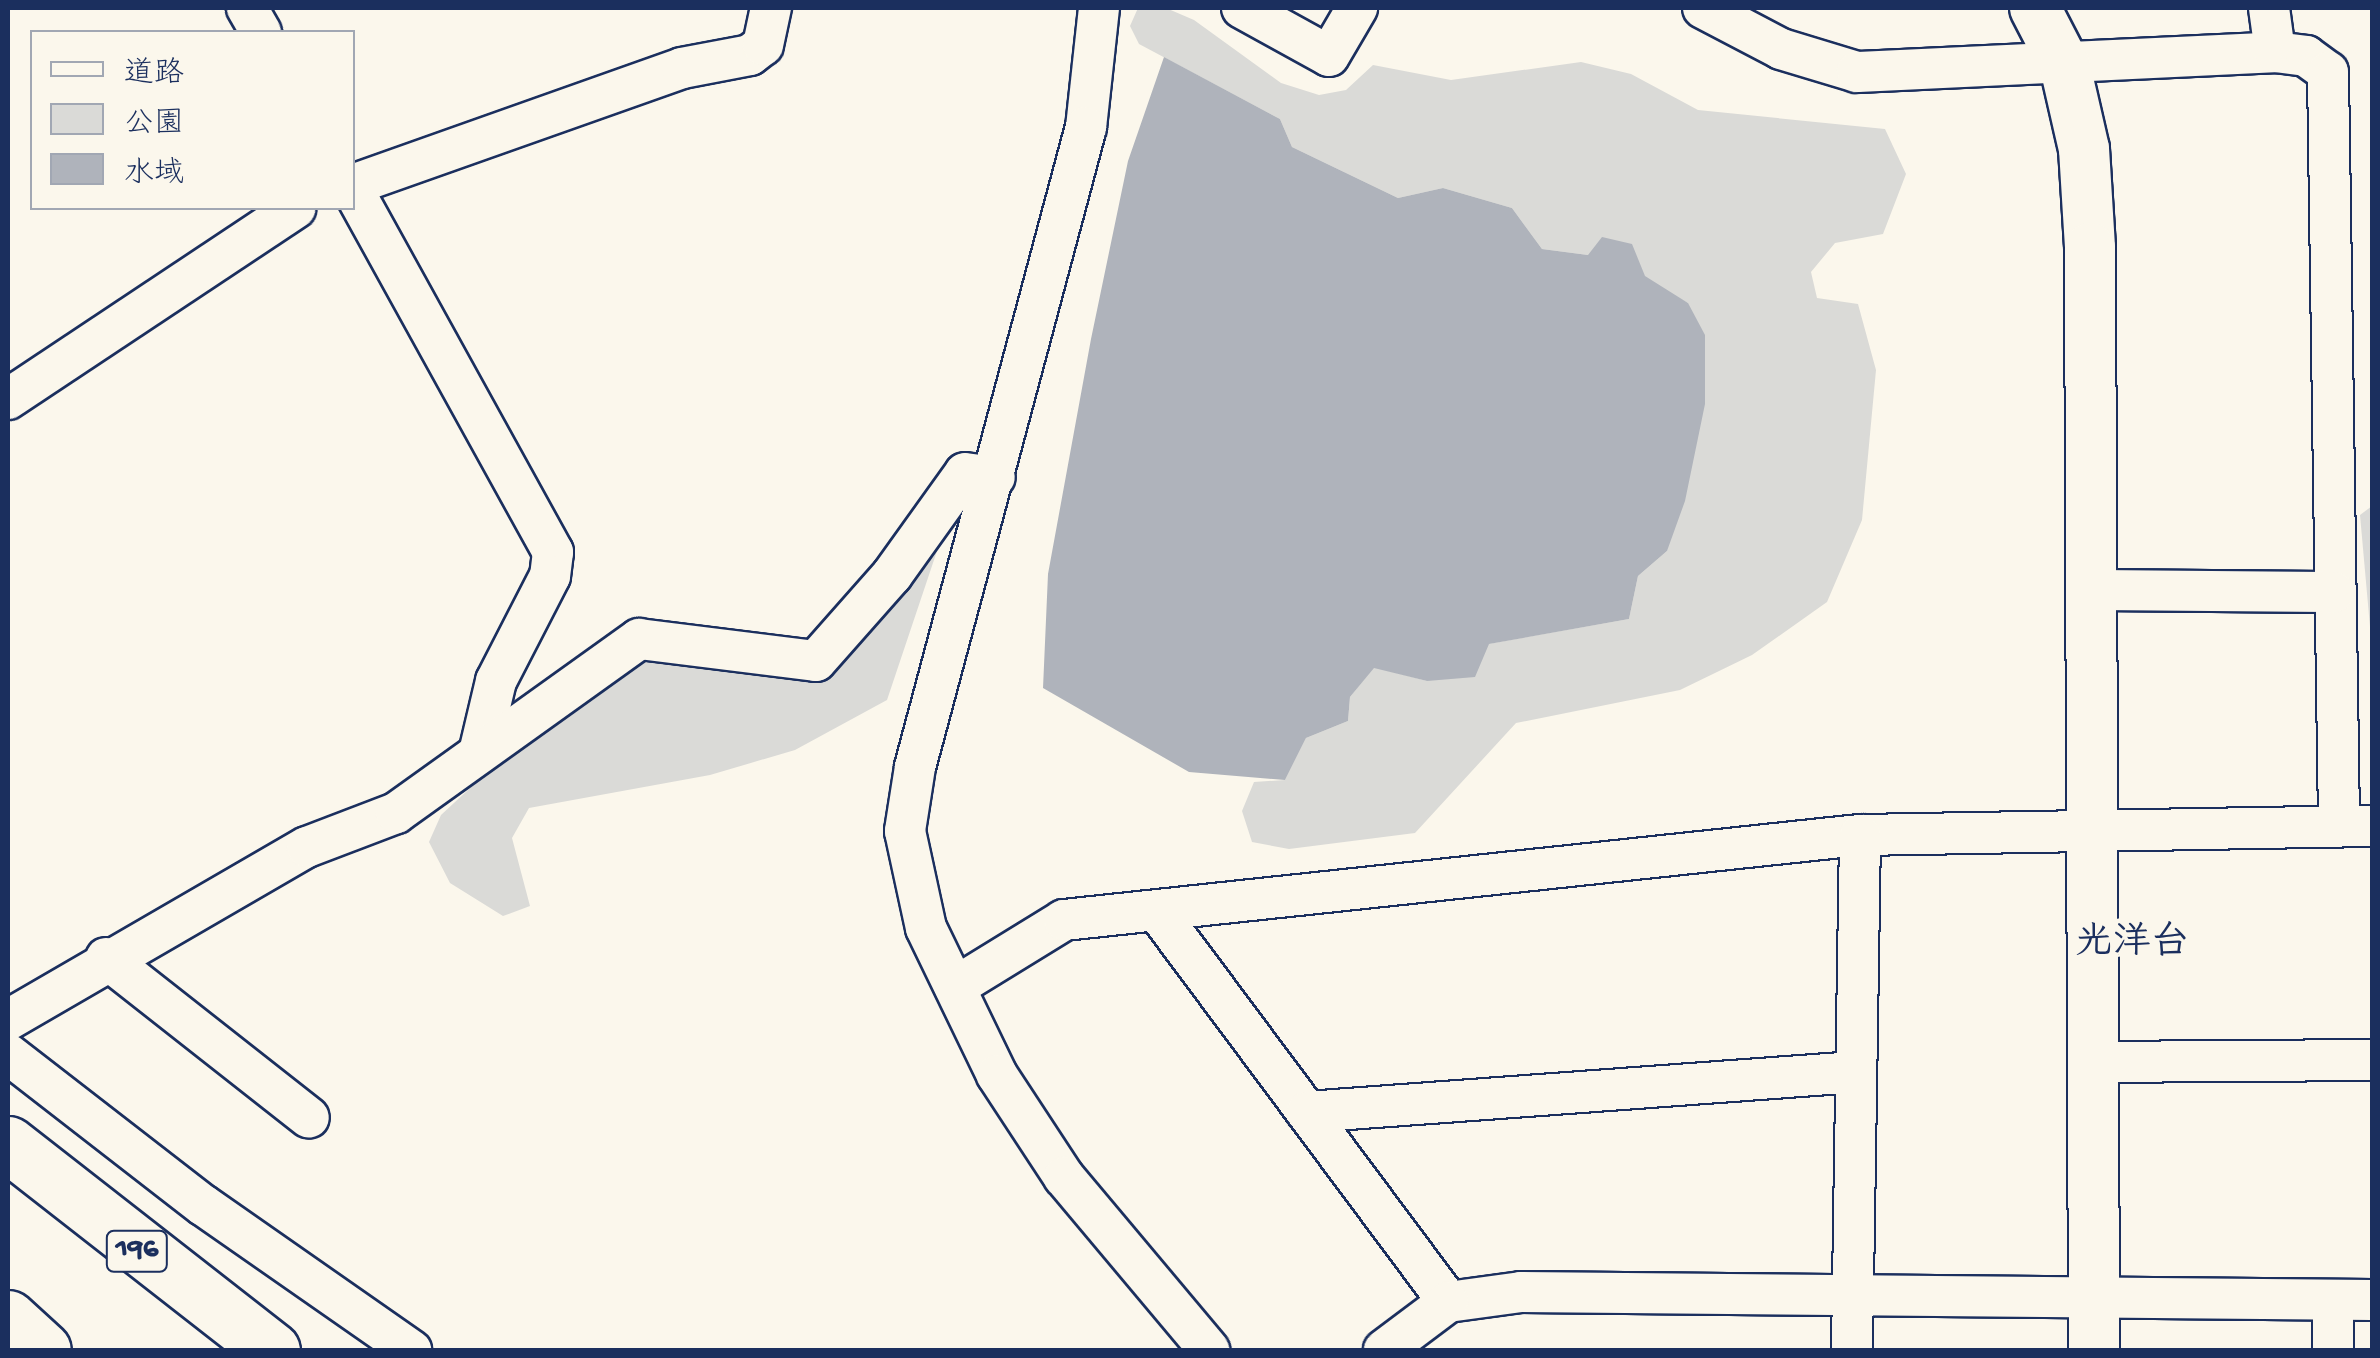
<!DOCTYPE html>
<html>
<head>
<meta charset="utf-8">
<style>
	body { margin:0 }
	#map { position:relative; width:2380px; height:1358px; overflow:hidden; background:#fbf7ec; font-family:"Gochi Hand","Klee One",sans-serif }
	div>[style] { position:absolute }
	.green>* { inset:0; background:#dadad7 }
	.water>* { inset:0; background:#afb3bb }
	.roads { filter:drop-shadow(2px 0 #1b2f5e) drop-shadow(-2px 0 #1b2f5e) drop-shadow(0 2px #1b2f5e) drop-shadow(0 -2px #1b2f5e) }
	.minor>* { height:40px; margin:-20px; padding:0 20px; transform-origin:20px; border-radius:20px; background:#fbf7ec }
	.tertiary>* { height:50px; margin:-25px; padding:0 25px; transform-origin:25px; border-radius:25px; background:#fbf7ec }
	.trunk>* { height:55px; margin:-27.5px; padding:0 27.5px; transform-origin:27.5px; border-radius:27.5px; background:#fbf7ec }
	span { translate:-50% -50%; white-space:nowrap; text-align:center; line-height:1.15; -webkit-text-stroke:9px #fbf7ec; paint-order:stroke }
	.shield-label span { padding:2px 8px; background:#fbf7ec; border:2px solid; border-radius:8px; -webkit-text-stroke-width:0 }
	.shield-label { font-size:30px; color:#1b2f5e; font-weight:700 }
	.quarter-label { font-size:38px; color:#1b2f5e; font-weight:700 }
	.frame { position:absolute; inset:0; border:10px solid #1b2f5e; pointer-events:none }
	.legend { position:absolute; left:30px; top:30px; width:325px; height:180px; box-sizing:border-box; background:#fbf7ec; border:2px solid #a1a7b3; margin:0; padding:12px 18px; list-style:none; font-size:30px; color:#1b2f5e }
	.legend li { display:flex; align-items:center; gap:20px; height:50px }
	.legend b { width:50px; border:2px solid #a1a7b3 }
</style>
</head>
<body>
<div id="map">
	<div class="green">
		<i style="clip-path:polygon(1138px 8px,1166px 8px,1194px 20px,1281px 83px,1319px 95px,1346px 90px,1373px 65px,1451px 80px,1581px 62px,1631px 74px,1698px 110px,1885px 129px,1906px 174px,1883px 234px,1835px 243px,1811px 272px,1817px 298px,1858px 304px,1876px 370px,1862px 520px,1827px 602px,1752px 655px,1680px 690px,1516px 723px,1415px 833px,1289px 849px,1252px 842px,1242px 811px,1254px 782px,1285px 780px,1306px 738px,1348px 721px,1350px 697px,1374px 667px,1427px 681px,1488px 644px,1629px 619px,1638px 576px,1667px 551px,1688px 303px,1588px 255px,1542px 249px,1512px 208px,1443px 188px,1398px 198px,1292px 147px,1280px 119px,1139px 44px,1130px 26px)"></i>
		<i style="clip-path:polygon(2372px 506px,2372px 649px,2360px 515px)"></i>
		<i style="clip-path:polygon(920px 539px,937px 551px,887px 700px,795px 750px,710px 775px,529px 808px,512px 838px,530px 906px,503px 916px,450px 883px,429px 842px,441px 815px,536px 727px,637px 654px,768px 676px,804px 671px)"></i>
	</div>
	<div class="water">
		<i style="clip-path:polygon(1164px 57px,1280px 119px,1292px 147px,1398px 198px,1443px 188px,1512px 208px,1542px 249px,1588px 255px,1602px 237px,1632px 244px,1645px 276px,1688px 303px,1705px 335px,1705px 404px,1685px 501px,1667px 551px,1638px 576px,1629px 619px,1489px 644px,1475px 677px,1427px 681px,1374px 668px,1350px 697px,1348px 721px,1306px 738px,1285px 780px,1189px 772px,1043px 688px,1048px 574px,1091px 339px,1128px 161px)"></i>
	</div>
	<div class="roads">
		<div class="minor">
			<i style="left:247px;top:8px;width:28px;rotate:60deg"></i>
			<i style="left:1099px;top:8px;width:120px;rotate:96.2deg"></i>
			<i style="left:1086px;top:127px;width:662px;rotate:104.96deg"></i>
			<i style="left:915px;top:767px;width:65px;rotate:98.9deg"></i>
			<i style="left:905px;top:831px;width:99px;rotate:77.8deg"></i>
			<i style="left:926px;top:928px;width:163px;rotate:64.2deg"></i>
			<i style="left:997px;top:1075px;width:122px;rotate:56.7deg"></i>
			<i style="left:1064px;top:1177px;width:226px;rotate:50deg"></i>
			<i style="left:1242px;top:8px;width:99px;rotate:28.9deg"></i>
			<i style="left:1329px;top:56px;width:56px;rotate:-59.7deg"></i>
			<i style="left:1703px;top:8px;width:88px;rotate:27.7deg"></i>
			<i style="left:1781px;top:49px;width:79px;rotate:16.8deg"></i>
			<i style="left:1857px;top:72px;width:418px;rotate:-2.7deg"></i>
			<i style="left:2269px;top:8px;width:44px;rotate:82.2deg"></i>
			<i style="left:2275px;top:52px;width:31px;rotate:7deg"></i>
			<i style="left:2306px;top:56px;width:27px;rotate:36deg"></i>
			<i style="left:2328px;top:72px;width:753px;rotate:89.16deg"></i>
			<i style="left:352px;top:185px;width:350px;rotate:-19.5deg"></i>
			<i style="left:682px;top:68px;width:69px;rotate:-10.8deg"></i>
			<i style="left:750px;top:55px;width:16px;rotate:-38deg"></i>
			<i style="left:763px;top:45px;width:38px;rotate:-78deg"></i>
			<i style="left:352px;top:188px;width:416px;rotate:61.1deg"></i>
			<i style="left:553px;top:552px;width:24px;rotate:97deg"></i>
			<i style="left:550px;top:576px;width:118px;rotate:117.2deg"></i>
			<i style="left:496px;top:681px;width:74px;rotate:103.3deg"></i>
			<i style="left:8px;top:399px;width:345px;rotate:-33.6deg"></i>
			<i style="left:2089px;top:590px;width:245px;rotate:0.5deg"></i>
			<i style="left:1157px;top:911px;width:487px;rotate:53.3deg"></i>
			<i style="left:1448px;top:1302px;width:74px;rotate:-7.8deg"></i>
			<i style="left:1521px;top:1292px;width:851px;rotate:0.54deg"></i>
			<i style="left:106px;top:958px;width:258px;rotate:38.2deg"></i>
			<i style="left:955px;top:987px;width:128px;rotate:-31.6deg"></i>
			<i style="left:1064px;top:920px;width:801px;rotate:-6.1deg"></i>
			<i style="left:1860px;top:835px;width:512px;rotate:-1.01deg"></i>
			<i style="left:8px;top:1020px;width:345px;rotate:-30.1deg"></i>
			<i style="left:307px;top:847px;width:95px;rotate:-20.9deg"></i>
			<i style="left:396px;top:813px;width:299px;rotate:-35.6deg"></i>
			<i style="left:639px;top:639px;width:178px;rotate:7.1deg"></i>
			<i style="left:816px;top:661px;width:115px;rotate:-48.5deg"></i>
			<i style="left:892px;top:575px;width:125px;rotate:-54.4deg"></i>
			<i style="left:965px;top:473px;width:30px;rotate:8deg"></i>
			<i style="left:8px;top:1054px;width:247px;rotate:37.8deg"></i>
			<i style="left:203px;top:1205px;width:254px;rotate:34.9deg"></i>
			<i style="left:2092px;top:1062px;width:280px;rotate:-0.4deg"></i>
			<i style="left:1307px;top:1112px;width:550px;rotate:-4.17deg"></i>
			<i style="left:1384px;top:1350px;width:80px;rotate:-36.9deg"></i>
			<i style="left:1852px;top:1350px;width:515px;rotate:-89.11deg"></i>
			<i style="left:2333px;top:1350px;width:50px;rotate:-90deg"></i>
		</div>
		<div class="tertiary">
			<i style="left:2035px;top:8px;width:65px;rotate:62.7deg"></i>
			<i style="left:2065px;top:66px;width:85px;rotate:77.1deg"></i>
			<i style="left:2084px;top:149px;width:99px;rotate:86.5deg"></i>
			<i style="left:2090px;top:248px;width:1102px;rotate:89.79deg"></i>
		</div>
		<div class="trunk">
			<i style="left:8px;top:1144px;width:335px;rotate:38deg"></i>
			<i style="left:8px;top:1318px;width:47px;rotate:42.4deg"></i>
		</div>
	</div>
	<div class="shield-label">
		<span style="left:137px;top:1251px">196</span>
	</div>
	<div class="quarter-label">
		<span style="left:2132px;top:946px">光洋台</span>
	</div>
	<div class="frame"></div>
	<ul class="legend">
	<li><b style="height:12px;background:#fbf7ec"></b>道路</li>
	<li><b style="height:28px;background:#dadad7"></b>公園</li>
	<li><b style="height:28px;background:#afb3bb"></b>水域</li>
	</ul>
</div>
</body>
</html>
